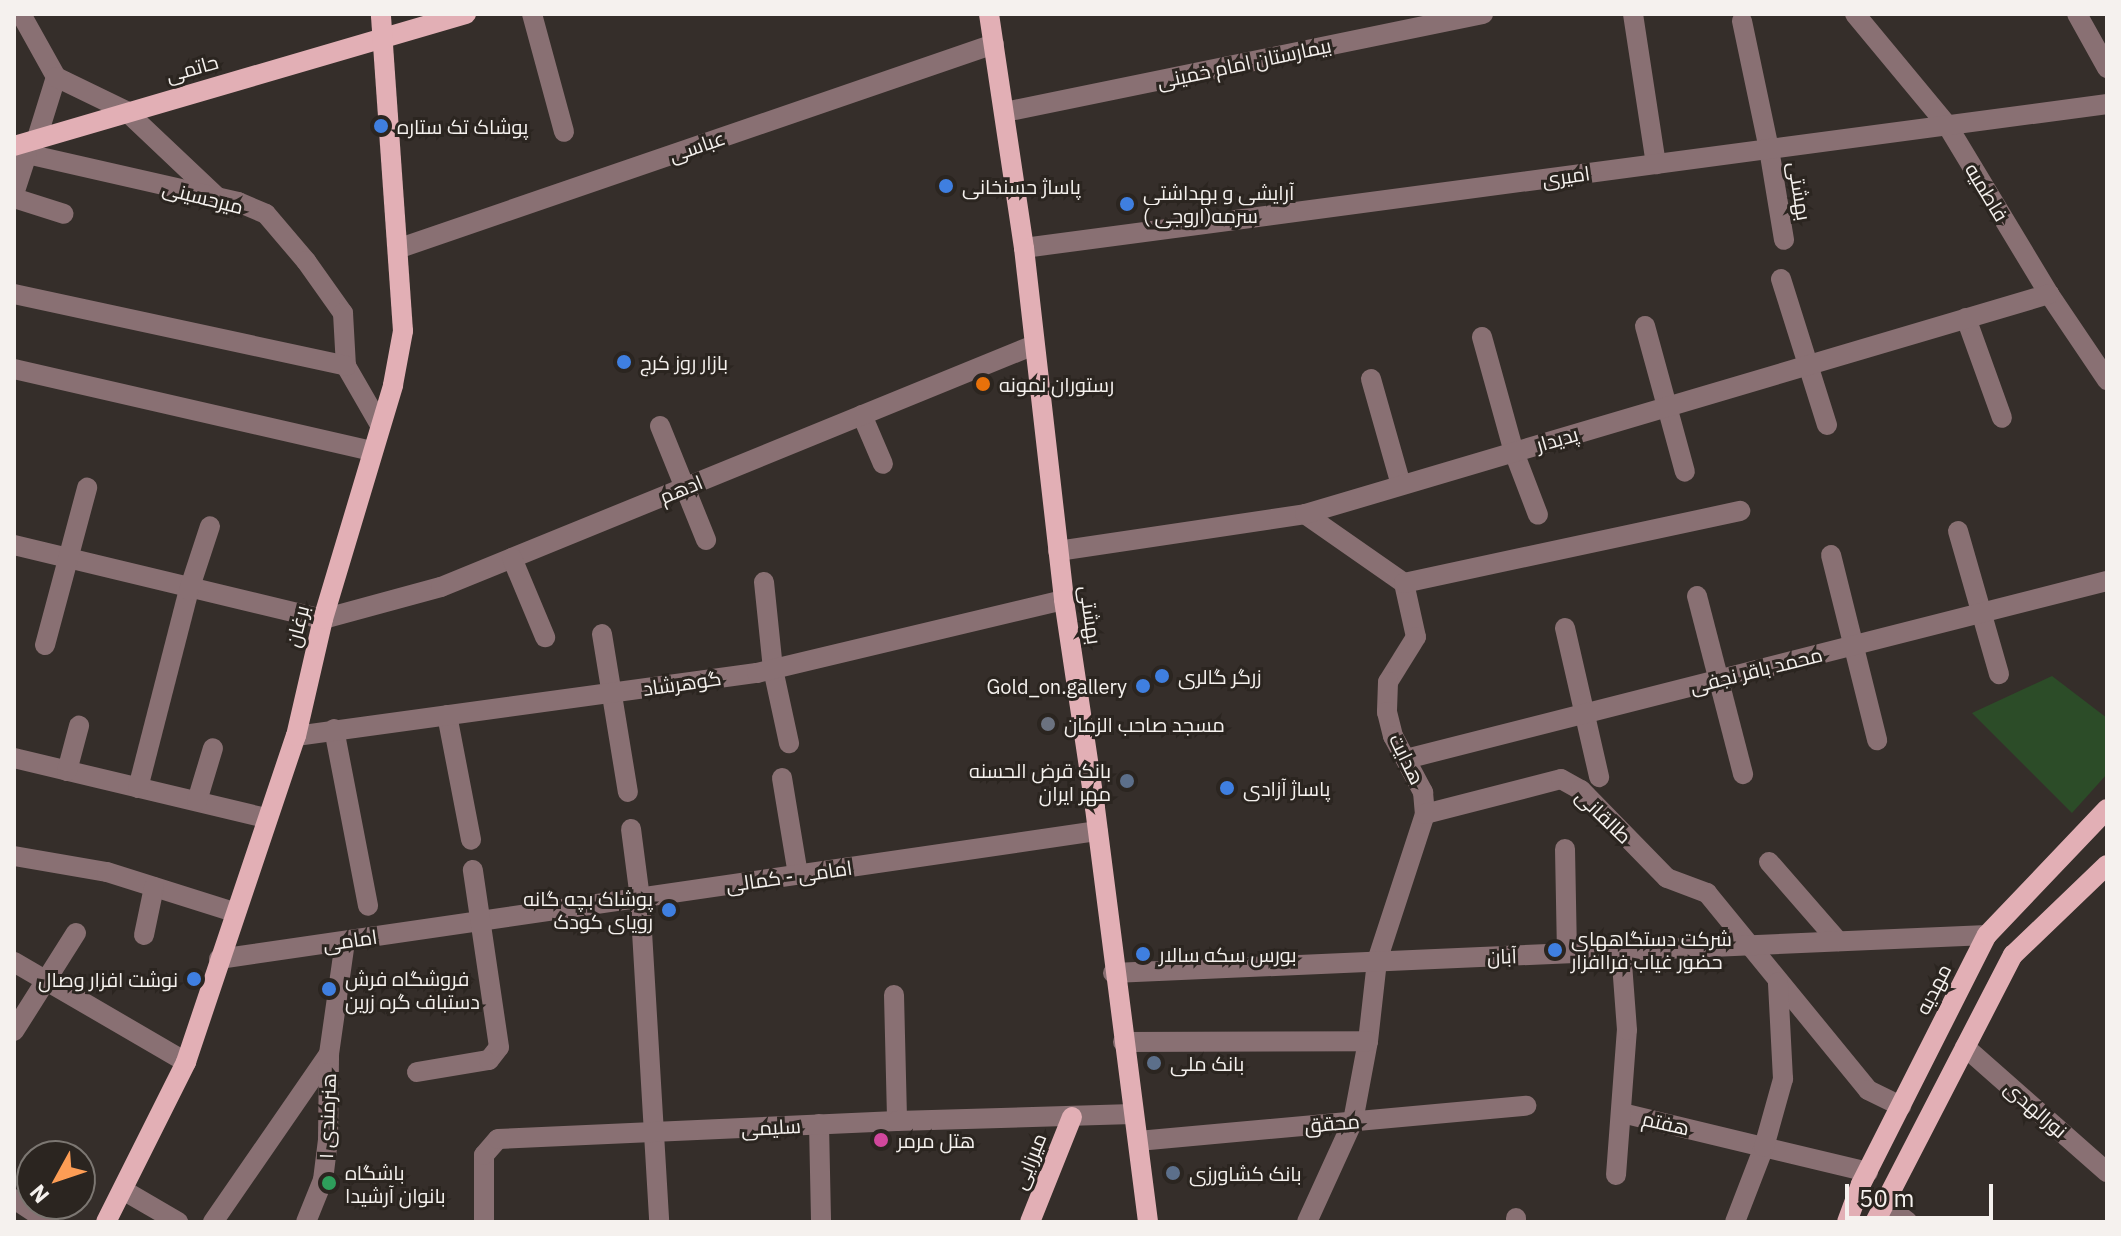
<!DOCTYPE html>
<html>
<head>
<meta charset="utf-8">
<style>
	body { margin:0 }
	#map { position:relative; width:2121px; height:1236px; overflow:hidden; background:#352e2a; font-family:"IBM Plex Sans",Cairo,sans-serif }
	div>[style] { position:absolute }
	.green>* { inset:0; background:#2c4c28 }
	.minor>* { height:20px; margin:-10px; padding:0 10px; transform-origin:10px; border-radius:10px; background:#897073 }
	.major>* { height:20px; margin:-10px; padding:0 10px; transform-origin:10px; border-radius:10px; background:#e2afb5 }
	.dots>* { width:22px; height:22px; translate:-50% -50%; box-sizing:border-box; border:4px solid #2b2520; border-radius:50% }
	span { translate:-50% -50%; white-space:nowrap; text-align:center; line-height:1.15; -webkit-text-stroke:6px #2b2520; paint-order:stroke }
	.street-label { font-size:20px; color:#f5f1ee }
	.poi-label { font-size:20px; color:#f5f1ee }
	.left { translate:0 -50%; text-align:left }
	.right { translate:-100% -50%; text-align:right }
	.frame { position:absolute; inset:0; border:16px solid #f5f1ee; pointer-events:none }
	.north { position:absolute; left:16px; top:1140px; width:80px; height:80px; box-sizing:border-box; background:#2b2520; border:2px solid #7c7772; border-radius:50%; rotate:230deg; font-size:22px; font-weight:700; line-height:32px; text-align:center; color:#f5f1ee }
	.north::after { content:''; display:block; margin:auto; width:28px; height:36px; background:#fd9d55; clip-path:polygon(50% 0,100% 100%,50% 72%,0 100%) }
	.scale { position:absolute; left:1845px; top:1184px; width:148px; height:36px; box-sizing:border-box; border:4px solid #f5f1ee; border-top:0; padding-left:10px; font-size:24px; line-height:28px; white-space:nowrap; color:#f5f1ee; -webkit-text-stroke:6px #2b2520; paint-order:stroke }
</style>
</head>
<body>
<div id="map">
	<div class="green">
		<i style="clip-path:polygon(2052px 676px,2107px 718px,2107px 774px,2072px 813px,1972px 713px)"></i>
	</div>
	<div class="minor">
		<i style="left:21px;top:14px;width:72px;rotate:60.9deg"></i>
		<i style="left:56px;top:77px;width:64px;rotate:107.3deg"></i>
		<i style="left:532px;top:14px;width:122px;rotate:74.8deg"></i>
		<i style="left:1633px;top:14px;width:152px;rotate:81.3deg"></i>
		<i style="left:1855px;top:14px;width:144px;rotate:50.3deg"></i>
		<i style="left:1947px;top:125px;width:197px;rotate:58.9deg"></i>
		<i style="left:2049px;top:294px;width:104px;rotate:56deg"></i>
		<i style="left:2077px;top:14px;width:62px;rotate:60.9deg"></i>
		<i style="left:1742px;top:21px;width:131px;rotate:78.1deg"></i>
		<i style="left:1769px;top:149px;width:92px;rotate:80.6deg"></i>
		<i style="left:56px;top:77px;width:78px;rotate:25.9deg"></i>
		<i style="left:126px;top:111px;width:125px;rotate:43.4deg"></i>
		<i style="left:1005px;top:112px;width:488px;rotate:-11.6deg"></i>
		<i style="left:14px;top:151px;width:230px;rotate:12.8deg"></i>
		<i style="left:238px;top:202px;width:30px;rotate:23deg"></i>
		<i style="left:266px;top:214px;width:62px;rotate:49.6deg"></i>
		<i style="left:306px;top:261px;width:64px;rotate:54.6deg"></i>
		<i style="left:343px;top:313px;width:53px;rotate:86.8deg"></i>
		<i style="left:346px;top:366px;width:68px;rotate:60deg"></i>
		<i style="left:14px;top:194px;width:42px;rotate:-72deg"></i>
		<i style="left:14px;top:198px;width:52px;rotate:17.7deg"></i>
		<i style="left:400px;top:248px;width:628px;rotate:-18.95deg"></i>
		<i style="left:1024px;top:248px;width:1093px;rotate:-7.57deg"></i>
		<i style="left:1781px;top:279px;width:153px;rotate:72.5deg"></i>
		<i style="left:14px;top:294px;width:340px;rotate:12.2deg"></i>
		<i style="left:1966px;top:318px;width:106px;rotate:70.2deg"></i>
		<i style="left:1645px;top:326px;width:151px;rotate:74.7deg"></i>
		<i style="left:1482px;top:337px;width:119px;rotate:74.5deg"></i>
		<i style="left:1514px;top:452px;width:67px;rotate:69.1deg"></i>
		<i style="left:14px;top:369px;width:367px;rotate:12.9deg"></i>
		<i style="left:1371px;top:379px;width:110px;rotate:74.2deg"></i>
		<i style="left:862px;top:415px;width:53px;rotate:66.8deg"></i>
		<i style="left:660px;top:426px;width:123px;rotate:68deg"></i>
		<i style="left:1305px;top:514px;width:121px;rotate:34.9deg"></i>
		<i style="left:1404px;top:583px;width:55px;rotate:77.5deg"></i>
		<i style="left:1416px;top:637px;width:53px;rotate:121.9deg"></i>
		<i style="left:1388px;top:682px;width:30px;rotate:92deg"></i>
		<i style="left:1387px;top:712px;width:25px;rotate:76deg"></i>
		<i style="left:1393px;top:736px;width:64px;rotate:61.8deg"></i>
		<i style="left:1423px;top:792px;width:22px;rotate:85deg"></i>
		<i style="left:1425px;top:814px;width:155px;rotate:108.1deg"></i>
		<i style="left:1377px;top:961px;width:81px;rotate:96.4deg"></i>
		<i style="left:1368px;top:1041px;width:81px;rotate:100.6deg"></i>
		<i style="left:1353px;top:1121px;width:111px;rotate:114.5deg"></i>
		<i style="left:1958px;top:531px;width:149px;rotate:74deg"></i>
		<i style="left:14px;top:545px;width:318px;rotate:13.5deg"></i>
		<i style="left:323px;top:619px;width:122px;rotate:-15.2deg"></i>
		<i style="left:441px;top:587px;width:640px;rotate:-22.2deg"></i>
		<i style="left:1058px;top:551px;width:250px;rotate:-8.5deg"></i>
		<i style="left:1305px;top:514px;width:776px;rotate:-16.47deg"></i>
		<i style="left:1831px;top:555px;width:191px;rotate:76deg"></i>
		<i style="left:512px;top:558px;width:86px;rotate:67.3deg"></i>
		<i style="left:764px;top:582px;width:87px;rotate:84.1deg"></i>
		<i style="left:773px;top:669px;width:76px;rotate:77.8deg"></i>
		<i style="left:1404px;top:583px;width:344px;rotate:-12.1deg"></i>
		<i style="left:1697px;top:596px;width:184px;rotate:75.5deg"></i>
		<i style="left:1565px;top:628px;width:153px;rotate:77.1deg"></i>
		<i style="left:602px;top:634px;width:160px;rotate:80.7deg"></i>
		<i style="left:45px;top:645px;width:163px;rotate:-75deg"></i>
		<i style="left:447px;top:715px;width:127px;rotate:79.1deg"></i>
		<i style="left:334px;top:729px;width:180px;rotate:79.1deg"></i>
		<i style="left:296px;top:736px;width:465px;rotate:-7.8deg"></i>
		<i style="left:757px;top:673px;width:316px;rotate:-13.4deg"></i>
		<i style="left:14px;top:758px;width:259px;rotate:13.4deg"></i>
		<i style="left:1406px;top:759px;width:723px;rotate:-14.25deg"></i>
		<i style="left:67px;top:771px;width:47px;rotate:-75.1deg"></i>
		<i style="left:782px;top:778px;width:98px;rotate:80.6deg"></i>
		<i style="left:138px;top:788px;width:204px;rotate:-75.6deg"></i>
		<i style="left:189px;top:590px;width:67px;rotate:-71.8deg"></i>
		<i style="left:197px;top:801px;width:55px;rotate:-73.2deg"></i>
		<i style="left:1425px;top:814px;width:140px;rotate:-14.4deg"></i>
		<i style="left:1561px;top:779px;width:23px;rotate:29deg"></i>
		<i style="left:1581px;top:790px;width:123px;rotate:45.7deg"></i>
		<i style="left:1667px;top:878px;width:43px;rotate:20.6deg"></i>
		<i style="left:1707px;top:893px;width:254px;rotate:50.7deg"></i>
		<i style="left:1868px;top:1090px;width:37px;rotate:26deg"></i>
		<i style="left:631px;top:829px;width:70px;rotate:82.6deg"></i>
		<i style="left:640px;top:898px;width:325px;rotate:86.6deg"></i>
		<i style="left:1565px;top:849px;width:104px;rotate:88.9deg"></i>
		<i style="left:14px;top:856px;width:94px;rotate:9.8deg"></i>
		<i style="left:107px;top:872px;width:133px;rotate:17.5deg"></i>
		<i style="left:1769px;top:862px;width:105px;rotate:48.9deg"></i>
		<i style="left:144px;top:935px;width:49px;rotate:-78.2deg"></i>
		<i style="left:219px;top:959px;width:888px;rotate:-8.29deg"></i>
		<i style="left:14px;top:962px;width:199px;rotate:30.2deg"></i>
		<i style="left:1113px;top:973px;width:875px;rotate:-2.49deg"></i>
		<i style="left:894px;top:995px;width:126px;rotate:88.6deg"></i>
		<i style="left:14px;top:1031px;width:116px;rotate:-57.7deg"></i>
		<i style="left:1123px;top:1042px;width:245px;rotate:-0.2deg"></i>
		<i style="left:1965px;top:1047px;width:189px;rotate:41.4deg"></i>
		<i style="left:417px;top:1072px;width:73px;rotate:-9.5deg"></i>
		<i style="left:489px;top:1060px;width:16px;rotate:-52deg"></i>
		<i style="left:499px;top:1047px;width:179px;rotate:-98.4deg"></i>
		<i style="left:1622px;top:1113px;width:253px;rotate:13.5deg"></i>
		<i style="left:819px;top:1124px;width:98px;rotate:88.8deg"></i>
		<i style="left:1138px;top:1141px;width:390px;rotate:-5.2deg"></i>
		<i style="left:1616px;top:1175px;width:145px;rotate:-85.7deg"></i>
		<i style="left:1627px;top:1030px;width:79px;rotate:-94.3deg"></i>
		<i style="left:123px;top:1190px;width:64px;rotate:30.2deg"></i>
		<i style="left:14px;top:1199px;width:42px;rotate:33.3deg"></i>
		<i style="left:1883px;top:1203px;width:31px;rotate:37deg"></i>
		<i style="left:1516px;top:1218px;width:4px;rotate:90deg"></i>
		<i style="left:213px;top:1222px;width:204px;rotate:-55.4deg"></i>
		<i style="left:306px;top:1222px;width:45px;rotate:-68deg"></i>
		<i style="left:323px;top:1180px;width:40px;rotate:-82.9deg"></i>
		<i style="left:328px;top:1140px;width:86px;rotate:-89.3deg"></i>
		<i style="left:329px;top:1054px;width:114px;rotate:-81.9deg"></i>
		<i style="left:484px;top:1222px;width:67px;rotate:-90deg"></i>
		<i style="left:484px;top:1155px;width:21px;rotate:-49deg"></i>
		<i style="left:498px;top:1139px;width:399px;rotate:-2.6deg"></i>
		<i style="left:897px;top:1121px;width:236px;rotate:-1.7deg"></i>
		<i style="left:1735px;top:1222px;width:80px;rotate:-68.9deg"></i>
		<i style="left:1764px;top:1147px;width:71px;rotate:-74.4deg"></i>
		<i style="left:1783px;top:1079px;width:97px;rotate:-93deg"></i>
	</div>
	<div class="major">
		<i style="left:989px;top:14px;width:237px;rotate:81.5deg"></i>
		<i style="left:1024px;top:248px;width:354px;rotate:83.5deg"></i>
		<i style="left:1064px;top:600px;width:210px;rotate:81.5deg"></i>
		<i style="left:1095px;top:808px;width:417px;rotate:82.7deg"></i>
		<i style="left:14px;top:146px;width:471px;rotate:-16.3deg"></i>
		<i style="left:106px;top:1222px;width:179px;rotate:-63.4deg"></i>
		<i style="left:186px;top:1062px;width:344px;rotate:-71.4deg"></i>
		<i style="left:296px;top:736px;width:120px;rotate:-77deg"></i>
		<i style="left:323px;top:619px;width:244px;rotate:-73.3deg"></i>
		<i style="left:393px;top:385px;width:55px;rotate:-79.5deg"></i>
		<i style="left:403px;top:331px;width:318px;rotate:-94deg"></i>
		<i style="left:1030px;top:1222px;width:113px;rotate:-68.2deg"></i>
		<i style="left:1847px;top:1222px;width:40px;rotate:-69.8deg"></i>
		<i style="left:1861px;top:1184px;width:279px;rotate:-63.2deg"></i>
		<i style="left:1987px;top:935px;width:174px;rotate:-46.4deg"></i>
		<i style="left:1875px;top:1222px;width:301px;rotate:-62.7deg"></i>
		<i style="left:2013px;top:955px;width:130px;rotate:-43.8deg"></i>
	</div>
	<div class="dots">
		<i style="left:381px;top:126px;background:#3f7fe0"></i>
		<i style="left:946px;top:186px;background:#3f7fe0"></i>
		<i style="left:1127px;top:204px;background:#3f7fe0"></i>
		<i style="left:624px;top:362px;background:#3f7fe0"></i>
		<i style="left:983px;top:384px;background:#e8710a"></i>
		<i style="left:1162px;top:676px;background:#3f7fe0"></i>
		<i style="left:1143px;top:686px;background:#3f7fe0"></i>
		<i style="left:1048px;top:724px;background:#6b7280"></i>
		<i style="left:1127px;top:781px;background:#5c6f8a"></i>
		<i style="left:1227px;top:788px;background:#3f7fe0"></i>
		<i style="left:669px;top:910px;background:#3f7fe0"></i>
		<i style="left:1555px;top:950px;background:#3f7fe0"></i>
		<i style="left:1143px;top:954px;background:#3f7fe0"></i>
		<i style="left:194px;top:979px;background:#3f7fe0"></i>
		<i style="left:329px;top:989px;background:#3f7fe0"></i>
		<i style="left:1154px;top:1063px;background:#5c6f8a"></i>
		<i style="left:881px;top:1140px;background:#d1479c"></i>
		<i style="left:1173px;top:1173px;background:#5c6f8a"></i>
		<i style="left:329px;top:1183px;background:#2e9e5b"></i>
	</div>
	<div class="street-label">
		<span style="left:1244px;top:63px;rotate:-12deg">بیمارستان امام خمینی</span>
		<span style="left:192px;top:68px;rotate:-16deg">حاتمی</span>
		<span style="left:697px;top:146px;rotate:-19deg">عباسی</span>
		<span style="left:1566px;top:176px;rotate:-8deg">امیری</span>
		<span style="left:1800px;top:191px;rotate:81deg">بهشتی</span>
		<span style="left:1987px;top:192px;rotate:59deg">فاطمیه</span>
		<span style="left:203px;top:197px;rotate:14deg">میرحسینی</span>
		<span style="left:1557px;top:439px;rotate:-16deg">پدیدار</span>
		<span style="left:681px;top:489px;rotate:-22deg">ادهم</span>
		<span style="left:1091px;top:615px;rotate:82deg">بهشتی</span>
		<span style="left:297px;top:626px;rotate:-76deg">برغان</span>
		<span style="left:1756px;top:670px;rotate:-14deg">محمد باقر نجفی</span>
		<span style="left:682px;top:683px;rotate:-8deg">گوهرشاد</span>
		<span style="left:1407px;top:759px;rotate:64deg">هدایت</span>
		<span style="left:1604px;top:816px;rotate:44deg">طالقانی</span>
		<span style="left:789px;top:876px;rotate:-8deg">امامی - کمالی</span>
		<span style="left:350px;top:940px;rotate:-8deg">امامی</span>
		<span style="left:1502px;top:956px;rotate:-2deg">آبان</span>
		<span style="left:1933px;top:989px;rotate:-63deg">مهدیه</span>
		<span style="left:2036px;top:1109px;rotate:41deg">نورالهدی</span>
		<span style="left:327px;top:1116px;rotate:-88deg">هنرمندی ۱</span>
		<span style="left:1332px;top:1123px;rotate:-5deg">محقق</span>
		<span style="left:1666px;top:1123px;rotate:13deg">هفتم</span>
		<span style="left:771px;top:1127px;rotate:-3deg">سلیمی</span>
		<span style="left:1029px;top:1161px;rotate:-68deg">میرزایی</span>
	</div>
	<div class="poi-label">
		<span class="left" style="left:397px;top:126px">پوشاک تک ستاره</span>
		<span class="left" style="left:962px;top:186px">پاساژ حسنخانی</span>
		<span class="left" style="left:1143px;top:204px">آرایشی و بهداشتی<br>سرمه(اروجی )</span>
		<span class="left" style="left:640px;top:362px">بازار روز کرج</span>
		<span class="left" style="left:999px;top:384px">رستوران نمونه</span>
		<span class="left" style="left:1178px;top:676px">زرگر گالری</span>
		<span class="right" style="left:1127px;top:686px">Gold_on.gallery</span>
		<span class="left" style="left:1064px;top:724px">مسجد صاحب الزمان</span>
		<span class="right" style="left:1111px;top:782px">بانک قرض الحسنه<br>مهر ایران</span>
		<span class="left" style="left:1243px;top:788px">پاساژ آزادی</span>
		<span class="right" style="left:653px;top:910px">پوشاک بچه گانه<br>رویای کودک</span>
		<span class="left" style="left:1571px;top:950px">شرکت دستگاههای<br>حضور غیاب فراافزار</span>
		<span class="left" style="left:1159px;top:954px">بورس سکه سالار</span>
		<span class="left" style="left:345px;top:990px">فروشگاه فرش<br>دستباف گره زرین</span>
		<span class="right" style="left:178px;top:979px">نوشت افزار وصال</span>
		<span class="left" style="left:1170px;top:1063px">بانک ملی</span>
		<span class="left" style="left:897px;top:1140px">هتل مرمر</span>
		<span class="left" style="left:345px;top:1184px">باشگاه<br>بانوان آرشیدا</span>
		<span class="left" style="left:1189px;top:1173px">بانک کشاورزی</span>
	</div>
	<div class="frame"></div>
	<div class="north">N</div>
	<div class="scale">50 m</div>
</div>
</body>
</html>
